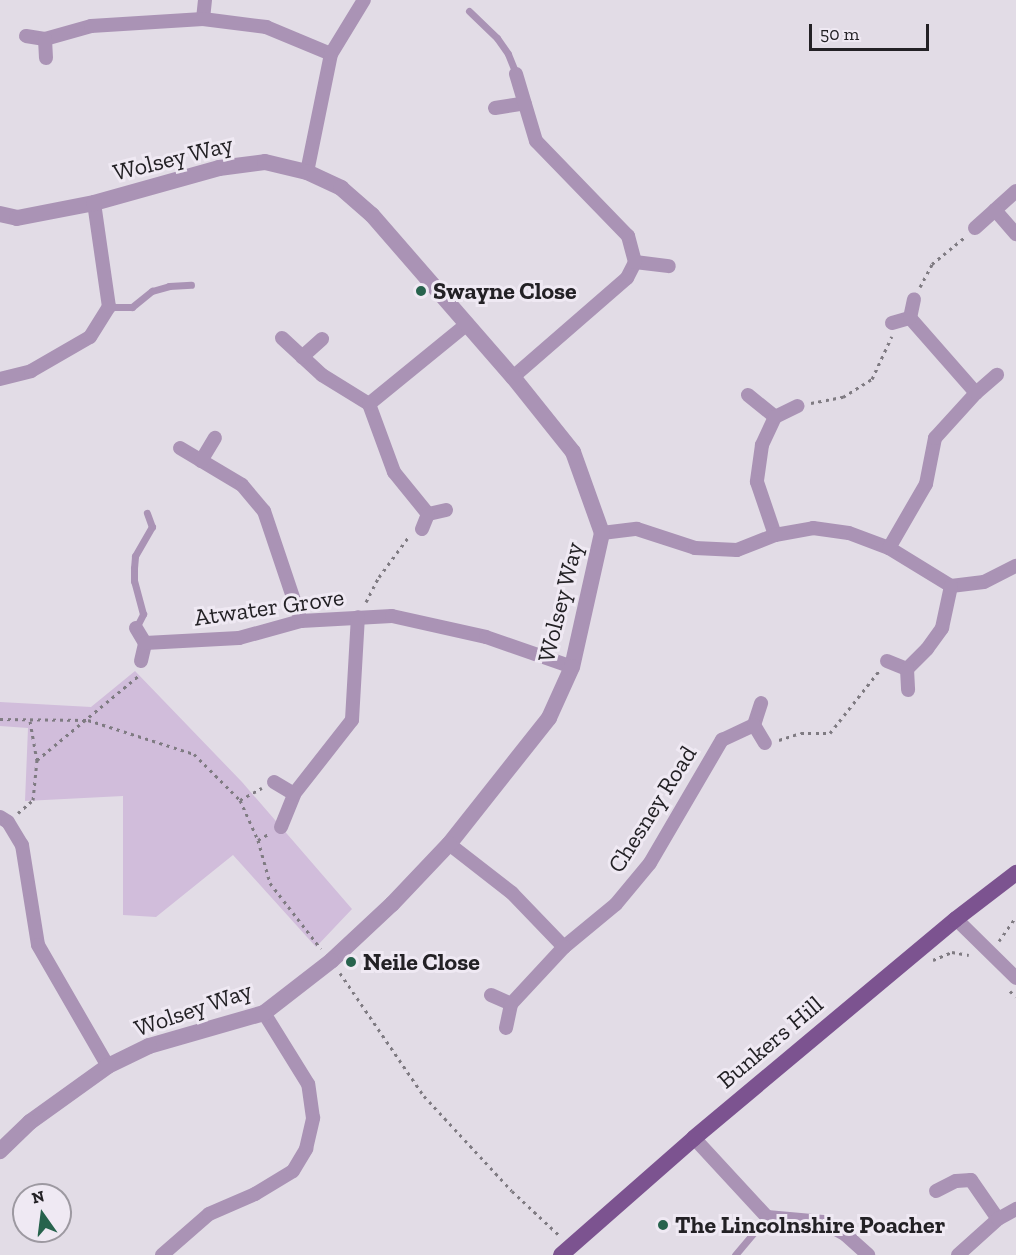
<!DOCTYPE html>
<html>
<head>
<meta charset="utf-8">
<style>
	body { margin:0 }
	#map { position:relative; width:1016px; height:1255px; overflow:hidden; background:#e2dce6; font-family:"Zilla Slab",serif }
	div>[style] { position:absolute }
	.green>* { inset:0; background:#d1bddb }
	.path>* { height:3px; margin-top:-1.5px; transform-origin:0; background:repeating-linear-gradient(90deg,#7f7b82 0 3px,transparent 0 7.5px) }
	.service>* { height:7px; margin:-3.5px; padding:0 3.5px; transform-origin:3.5px; border-radius:3.5px; background:#aa93b5 }
	.minor>* { height:14px; margin:-7px; padding:0 7px; transform-origin:7px; border-radius:7px; background:#aa93b5 }
	.tertiary>* { height:16px; margin:-8px; padding:0 8px; transform-origin:8px; border-radius:8px; background:#aa93b5 }
	.primary>* { height:16px; margin:-8px; padding:0 8px; transform-origin:8px; border-radius:8px; background:#7c5390 }
	.dots>* { width:16px; height:16px; translate:-50% -50%; box-sizing:border-box; border:3px solid #efe9f3; border-radius:50% }
	span { translate:-50% -50%; white-space:nowrap; text-align:center; line-height:1.15; -webkit-text-stroke:6px #efe9f3; paint-order:stroke }
	.street-label { font-size:24px; color:#232125 }
	.poi-label { font-size:24px; color:#232125; font-weight:700 }
	.left { translate:0 -50%; text-align:left }
	.north { position:absolute; left:12px; top:1183px; width:60px; height:60px; box-sizing:border-box; background:#efe9f3; border:2px solid #9d99a1; border-radius:50%; rotate:346deg; font-size:16px; font-weight:700; line-height:24px; text-align:center; color:#232125 }
	.north::after { content:''; display:block; margin:auto; width:21px; height:27px; background:#27634d; clip-path:polygon(50% 0,100% 100%,50% 72%,0 100%) }
	.scale { position:absolute; left:809px; top:24px; width:120px; height:27px; box-sizing:border-box; border:3px solid #232125; border-top:0; padding-left:8px; font-size:18px; line-height:21px; white-space:nowrap; color:#232125; -webkit-text-stroke:4px #efe9f3; paint-order:stroke }
</style>
</head>
<body>
<div id="map">
	<div class="green">
		<i style="clip-path:polygon(135px 671px,242px 782px,352px 909px,316px 947px,233px 855px,156px 917px,123px 915px,123px 796px,25px 801px,28px 728px,0 726px,0 702px,91px 707px)"></i>
	</div>
	<div class="path">
		<i style="left:920px;top:287px;width:26px;rotate:-62deg"></i>
		<i style="left:932px;top:264px;width:43px;rotate:-39.3deg"></i>
		<i style="left:811px;top:403px;width:33px;rotate:-11deg"></i>
		<i style="left:843px;top:397px;width:34px;rotate:-32deg"></i>
		<i style="left:872px;top:379px;width:47px;rotate:-65.1deg"></i>
		<i style="left:366px;top:602px;width:28px;rotate:-63deg"></i>
		<i style="left:379px;top:577px;width:52px;rotate:-53.6deg"></i>
		<i style="left:0;top:719px;width:88px;rotate:0.7deg"></i>
		<i style="left:88px;top:720px;width:111px;rotate:17.8deg"></i>
		<i style="left:194px;top:754px;width:65px;rotate:45deg"></i>
		<i style="left:240px;top:800px;width:44px;rotate:65.8deg"></i>
		<i style="left:258px;top:840px;width:45px;rotate:74.4deg"></i>
		<i style="left:270px;top:883px;width:83px;rotate:52.3deg"></i>
		<i style="left:30px;top:721px;width:40px;rotate:80deg"></i>
		<i style="left:779px;top:740px;width:23px;rotate:-18deg"></i>
		<i style="left:801px;top:733px;width:29px"></i>
		<i style="left:830px;top:733px;width:79px;rotate:-51.7deg"></i>
		<i style="left:240px;top:800px;width:25px;rotate:-29deg"></i>
		<i style="left:18px;top:813px;width:20px;rotate:-41deg"></i>
		<i style="left:33px;top:800px;width:40px;rotate:-84.3deg"></i>
		<i style="left:37px;top:760px;width:131px;rotate:-39.7deg"></i>
		<i style="left:258px;top:840px;width:14px;rotate:-30deg"></i>
		<i style="left:999px;top:941px;width:29px;rotate:-55deg"></i>
		<i style="left:933px;top:960px;width:21px;rotate:-23deg"></i>
		<i style="left:952px;top:952px;width:17px;rotate:10deg"></i>
		<i style="left:340px;top:973px;width:149px;rotate:55.7deg"></i>
		<i style="left:424px;top:1096px;width:129px;rotate:47.2deg"></i>
		<i style="left:512px;top:1191px;width:66px;rotate:43.2deg"></i>
		<i style="left:1010px;top:991px;width:8px;rotate:45deg"></i>
	</div>
	<div class="service">
		<i style="left:469px;top:11px;width:39px;rotate:44deg"></i>
		<i style="left:497px;top:38px;width:19px;rotate:55deg"></i>
		<i style="left:508px;top:54px;width:22px;rotate:68deg"></i>
		<i style="left:109px;top:307px;width:23px"></i>
		<i style="left:132px;top:307px;width:26px;rotate:-39deg"></i>
		<i style="left:152px;top:291px;width:18px;rotate:-16deg"></i>
		<i style="left:169px;top:286px;width:22px;rotate:-3deg"></i>
		<i style="left:136px;top:628px;width:16px;rotate:-63deg"></i>
		<i style="left:143px;top:614px;width:34px;rotate:-105deg"></i>
		<i style="left:134px;top:581px;width:13px;rotate:-90deg"></i>
		<i style="left:134px;top:568px;width:12px;rotate:-85deg"></i>
		<i style="left:135px;top:556px;width:34px;rotate:-60deg"></i>
		<i style="left:152px;top:527px;width:15px;rotate:-110deg"></i>
		<i style="left:735px;top:1255px;width:50px;rotate:-49.9deg"></i>
	</div>
	<div class="minor">
		<i style="left:203px;top:19px;width:19px;rotate:-84deg"></i>
		<i style="left:26px;top:36px;width:19px;rotate:9deg"></i>
		<i style="left:45px;top:39px;width:48px;rotate:-15.8deg"></i>
		<i style="left:91px;top:26px;width:112px;rotate:-3.6deg"></i>
		<i style="left:203px;top:19px;width:64px;rotate:7.2deg"></i>
		<i style="left:266px;top:27px;width:70px;rotate:22.6deg"></i>
		<i style="left:45px;top:39px;width:19px;rotate:87deg"></i>
		<i style="left:495px;top:108px;width:30px;rotate:-9deg"></i>
		<i style="left:307px;top:172px;width:120px;rotate:-78.5deg"></i>
		<i style="left:331px;top:54px;width:63px;rotate:-58.6deg"></i>
		<i style="left:1016px;top:191px;width:28px;rotate:138deg"></i>
		<i style="left:995px;top:210px;width:32px;rotate:49deg"></i>
		<i style="left:975px;top:228px;width:27px;rotate:-42deg"></i>
		<i style="left:635px;top:262px;width:34px;rotate:7deg"></i>
		<i style="left:892px;top:323px;width:19px;rotate:-16deg"></i>
		<i style="left:282px;top:338px;width:54px;rotate:42.8deg"></i>
		<i style="left:322px;top:375px;width:55px;rotate:31.7deg"></i>
		<i style="left:302px;top:357px;width:27px;rotate:-42deg"></i>
		<i style="left:513px;top:377px;width:151px;rotate:-41deg"></i>
		<i style="left:627px;top:278px;width:18px;rotate:-63deg"></i>
		<i style="left:635px;top:262px;width:27px;rotate:-105deg"></i>
		<i style="left:628px;top:236px;width:132px;rotate:-134.1deg"></i>
		<i style="left:536px;top:141px;width:70px;rotate:-106.6deg"></i>
		<i style="left:0;top:379px;width:32px;rotate:-14deg"></i>
		<i style="left:31px;top:371px;width:68px;rotate:-30deg"></i>
		<i style="left:90px;top:337px;width:36px;rotate:-58deg"></i>
		<i style="left:109px;top:307px;width:105px;rotate:-98.2deg"></i>
		<i style="left:976px;top:393px;width:28px;rotate:-41deg"></i>
		<i style="left:748px;top:395px;width:35px;rotate:39deg"></i>
		<i style="left:775px;top:417px;width:31px;rotate:115deg"></i>
		<i style="left:762px;top:445px;width:37px;rotate:98deg"></i>
		<i style="left:757px;top:482px;width:56px;rotate:71.2deg"></i>
		<i style="left:775px;top:417px;width:25px;rotate:-26deg"></i>
		<i style="left:180px;top:448px;width:72px;rotate:30.8deg"></i>
		<i style="left:242px;top:485px;width:34px;rotate:50deg"></i>
		<i style="left:264px;top:511px;width:116px;rotate:71.4deg"></i>
		<i style="left:201px;top:461px;width:27px;rotate:-59deg"></i>
		<i style="left:446px;top:510px;width:18px;rotate:167deg"></i>
		<i style="left:428px;top:514px;width:54px;rotate:-129deg"></i>
		<i style="left:394px;top:472px;width:72px;rotate:-110.2deg"></i>
		<i style="left:369px;top:404px;width:127px;rotate:-39.2deg"></i>
		<i style="left:422px;top:529px;width:16px;rotate:-68deg"></i>
		<i style="left:602px;top:533px;width:35px;rotate:-7deg"></i>
		<i style="left:637px;top:529px;width:61px;rotate:18.1deg"></i>
		<i style="left:695px;top:548px;width:42px;rotate:2.7deg"></i>
		<i style="left:737px;top:550px;width:41px;rotate:-21.5deg"></i>
		<i style="left:775px;top:535px;width:39px;rotate:-10deg"></i>
		<i style="left:813px;top:528px;width:36px;rotate:8deg"></i>
		<i style="left:849px;top:533px;width:43px;rotate:20.6deg"></i>
		<i style="left:889px;top:548px;width:73px;rotate:31.5deg"></i>
		<i style="left:951px;top:586px;width:33px;rotate:-7deg"></i>
		<i style="left:984px;top:582px;width:36px;rotate:-27deg"></i>
		<i style="left:889px;top:548px;width:74px;rotate:-60deg"></i>
		<i style="left:926px;top:484px;width:47px;rotate:-78.9deg"></i>
		<i style="left:935px;top:438px;width:61px;rotate:-47.7deg"></i>
		<i style="left:976px;top:393px;width:100px;rotate:-131.3deg"></i>
		<i style="left:910px;top:318px;width:19px;rotate:-78deg"></i>
		<i style="left:136px;top:628px;width:17px;rotate:59deg"></i>
		<i style="left:141px;top:661px;width:18px;rotate:-77deg"></i>
		<i style="left:145px;top:643px;width:94px;rotate:-3deg"></i>
		<i style="left:239px;top:638px;width:64px;rotate:-15.3deg"></i>
		<i style="left:301px;top:621px;width:91px;rotate:-3.1deg"></i>
		<i style="left:392px;top:616px;width:96px;rotate:12.6deg"></i>
		<i style="left:486px;top:637px;width:91px;rotate:19.2deg"></i>
		<i style="left:887px;top:661px;width:22px;rotate:22deg"></i>
		<i style="left:907px;top:669px;width:28px;rotate:-45deg"></i>
		<i style="left:927px;top:649px;width:26px;rotate:-54deg"></i>
		<i style="left:942px;top:628px;width:43px;rotate:-77.9deg"></i>
		<i style="left:907px;top:669px;width:21px;rotate:87deg"></i>
		<i style="left:754px;top:725px;width:23px;rotate:-72deg"></i>
		<i style="left:274px;top:782px;width:23px;rotate:31deg"></i>
		<i style="left:0;top:817px;width:9px;rotate:32deg"></i>
		<i style="left:8px;top:822px;width:27px;rotate:59deg"></i>
		<i style="left:22px;top:845px;width:101px;rotate:80.9deg"></i>
		<i style="left:38px;top:945px;width:140px;rotate:60deg"></i>
		<i style="left:281px;top:827px;width:35px;rotate:-68deg"></i>
		<i style="left:294px;top:794px;width:94px;rotate:-51.9deg"></i>
		<i style="left:352px;top:720px;width:103px;rotate:-86.7deg"></i>
		<i style="left:449px;top:844px;width:80px;rotate:37.9deg"></i>
		<i style="left:512px;top:893px;width:75px;rotate:46.1deg"></i>
		<i style="left:564px;top:947px;width:67px;rotate:-39.6deg"></i>
		<i style="left:616px;top:904px;width:53px;rotate:-50.3deg"></i>
		<i style="left:650px;top:863px;width:143px;rotate:-59.7deg"></i>
		<i style="left:722px;top:740px;width:35px;rotate:-25deg"></i>
		<i style="left:754px;top:725px;width:21px;rotate:59deg"></i>
		<i style="left:956px;top:919px;width:84px;rotate:44.5deg"></i>
		<i style="left:491px;top:995px;width:22px;rotate:24deg"></i>
		<i style="left:506px;top:1028px;width:25px;rotate:-78deg"></i>
		<i style="left:511px;top:1004px;width:78px;rotate:-47.1deg"></i>
		<i style="left:694px;top:1138px;width:108px;rotate:47.3deg"></i>
		<i style="left:767px;top:1217px;width:56px;rotate:5.1deg"></i>
		<i style="left:823px;top:1222px;width:26px;rotate:29deg"></i>
		<i style="left:846px;top:1235px;width:30px;rotate:42deg"></i>
		<i style="left:936px;top:1191px;width:22px;rotate:-27deg"></i>
		<i style="left:956px;top:1181px;width:15px;rotate:-4deg"></i>
		<i style="left:971px;top:1180px;width:47px;rotate:55.3deg"></i>
		<i style="left:162px;top:1255px;width:62px;rotate:-41.1deg"></i>
		<i style="left:209px;top:1214px;width:50px;rotate:-23.5deg"></i>
		<i style="left:255px;top:1194px;width:44px;rotate:-31.2deg"></i>
		<i style="left:293px;top:1171px;width:26px;rotate:-59deg"></i>
		<i style="left:306px;top:1149px;width:32px;rotate:-77deg"></i>
		<i style="left:313px;top:1118px;width:34px;rotate:-98deg"></i>
		<i style="left:308px;top:1084px;width:84px;rotate:-121.8deg"></i>
		<i style="left:958px;top:1255px;width:54px;rotate:-42deg"></i>
		<i style="left:998px;top:1219px;width:21px;rotate:-29deg"></i>
	</div>
	<div class="tertiary">
		<i style="left:0;top:214px;width:17px;rotate:13deg"></i>
		<i style="left:17px;top:218px;width:78px;rotate:-11deg"></i>
		<i style="left:94px;top:203px;width:130px;rotate:-15.6deg"></i>
		<i style="left:219px;top:168px;width:46px;rotate:-7.4deg"></i>
		<i style="left:265px;top:162px;width:43px;rotate:13.4deg"></i>
		<i style="left:307px;top:172px;width:38px;rotate:25deg"></i>
		<i style="left:341px;top:188px;width:41px;rotate:41.1deg"></i>
		<i style="left:372px;top:215px;width:215px;rotate:49deg"></i>
		<i style="left:513px;top:377px;width:96px;rotate:51.3deg"></i>
		<i style="left:573px;top:452px;width:86px;rotate:70.3deg"></i>
		<i style="left:602px;top:533px;width:137px;rotate:102.6deg"></i>
		<i style="left:572px;top:667px;width:56px;rotate:114.3deg"></i>
		<i style="left:549px;top:718px;width:161px;rotate:128.4deg"></i>
		<i style="left:449px;top:844px;width:83px;rotate:133.5deg"></i>
		<i style="left:392px;top:904px;width:83px;rotate:136.9deg"></i>
		<i style="left:331px;top:961px;width:85px;rotate:142.2deg"></i>
		<i style="left:264px;top:1013px;width:120px;rotate:164deg"></i>
		<i style="left:149px;top:1046px;width:46px;rotate:154deg"></i>
		<i style="left:108px;top:1066px;width:96px;rotate:144.3deg"></i>
		<i style="left:30px;top:1122px;width:42px;rotate:136deg"></i>
	</div>
	<div class="primary">
		<i style="left:561px;top:1255px;width:177px;rotate:-41.3deg"></i>
		<i style="left:694px;top:1138px;width:341px;rotate:-39.9deg"></i>
		<i style="left:956px;top:919px;width:76px;rotate:-37.5deg"></i>
	</div>
	<div class="dots">
		<i style="left:421px;top:291px;background:#27634d"></i>
		<i style="left:351px;top:962px;background:#27634d"></i>
		<i style="left:663px;top:1225px;background:#27634d"></i>
	</div>
	<div class="street-label">
		<span style="left:173px;top:158px;rotate:-14deg">Wolsey Way</span>
		<span style="left:560px;top:602px;rotate:-76deg">Wolsey Way</span>
		<span style="left:269px;top:607px;rotate:-8deg">Atwater Grove</span>
		<span style="left:652px;top:809px;rotate:-58deg">Chesney Road</span>
		<span style="left:193px;top:1009px;rotate:-19deg">Wolsey Way</span>
		<span style="left:770px;top:1042px;rotate:-40deg">Bunkers Hill</span>
	</div>
	<div class="poi-label">
		<span class="left" style="left:433px;top:291px">Swayne Close</span>
		<span class="left" style="left:363px;top:962px">Neile Close</span>
		<span class="left" style="left:675px;top:1225px">The Lincolnshire Poacher</span>
	</div>
	<div class="north">N</div>
	<div class="scale">50 m</div>
</div>
</body>
</html>
